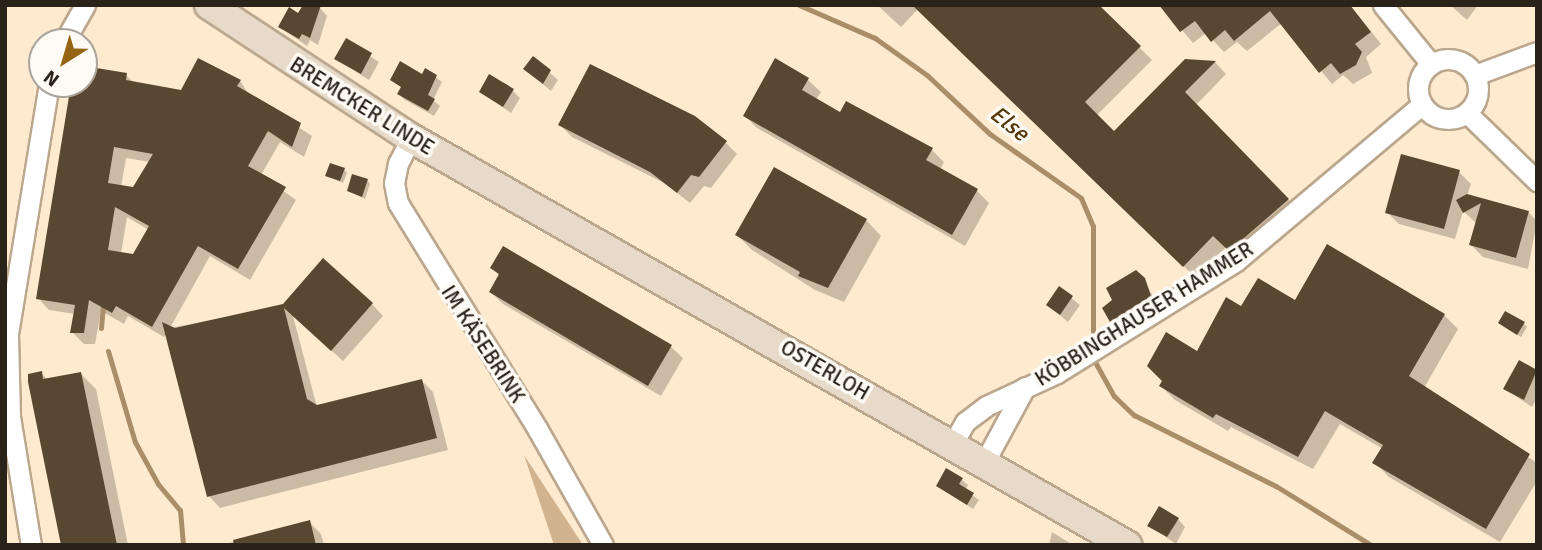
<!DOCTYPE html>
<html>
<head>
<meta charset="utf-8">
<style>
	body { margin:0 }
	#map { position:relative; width:1542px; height:550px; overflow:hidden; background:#feeacf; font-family:Signika,sans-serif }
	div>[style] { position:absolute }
	.forest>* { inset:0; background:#d1b48f }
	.shadow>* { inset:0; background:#0003 }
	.stream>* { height:5px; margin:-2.5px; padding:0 2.5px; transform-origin:2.5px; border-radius:2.5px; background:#aa8e6a }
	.building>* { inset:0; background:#594831 }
	.roads { filter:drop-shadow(2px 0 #bba78e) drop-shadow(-2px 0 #bba78e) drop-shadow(0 2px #bba78e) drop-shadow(0 -2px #bba78e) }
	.street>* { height:19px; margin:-9.5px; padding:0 9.5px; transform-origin:9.5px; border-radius:9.5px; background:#fff }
	.street>.ring { margin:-9.5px; padding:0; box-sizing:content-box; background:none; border:19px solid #fff; border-radius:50% }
	.secondary>* { height:28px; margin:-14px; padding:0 14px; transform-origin:14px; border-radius:14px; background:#e7dac8 }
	span { translate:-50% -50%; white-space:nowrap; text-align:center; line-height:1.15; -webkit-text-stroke:7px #fefaf4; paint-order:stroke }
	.street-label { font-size:21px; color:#2a2319 }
	.water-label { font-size:23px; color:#533605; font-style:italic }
	.frame { position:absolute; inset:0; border:7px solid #2a2319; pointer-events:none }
	.north { position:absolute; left:28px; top:28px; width:70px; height:70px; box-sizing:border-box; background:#fefaf4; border:2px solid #a9a49c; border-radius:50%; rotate:217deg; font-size:19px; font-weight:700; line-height:28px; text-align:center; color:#2a2319 }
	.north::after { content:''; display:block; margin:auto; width:24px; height:32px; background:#956515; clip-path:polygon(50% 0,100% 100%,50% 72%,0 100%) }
</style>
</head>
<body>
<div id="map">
	<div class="forest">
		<i style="clip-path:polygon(524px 455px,583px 545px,554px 545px)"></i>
	</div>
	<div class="shadow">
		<i style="clip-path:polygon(877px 5px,1097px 5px,1152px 60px,1096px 116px,1114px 133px,1186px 61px,1215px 62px,1226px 74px,1196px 105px,1300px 212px,1242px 262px,1226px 247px,1196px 278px,918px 9px,901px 27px)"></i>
		<i style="clip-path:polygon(1161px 5px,1350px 5px,1381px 44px,1366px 57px,1372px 73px,1353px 84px,1343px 75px,1332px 84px,1282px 23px,1247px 51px,1237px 42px,1224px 52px,1206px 33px,1193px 43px)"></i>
		<i style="clip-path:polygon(1450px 5px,1478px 5px,1467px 20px)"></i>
		<i style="clip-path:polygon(320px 8px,327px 16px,318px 45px,310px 40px,307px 46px,280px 27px)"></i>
		<i style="clip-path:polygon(346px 41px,379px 62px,369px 80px,336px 59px)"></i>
		<i style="clip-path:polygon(533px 58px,558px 80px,551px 91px,533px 76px)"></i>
		<i style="clip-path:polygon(776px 61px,808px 80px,821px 92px,816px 100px,840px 115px,932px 150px,944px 162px,940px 170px,977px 191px,989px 203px,965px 246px,757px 128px,745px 116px)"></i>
		<i style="clip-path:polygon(evenodd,84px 68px,126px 75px,135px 84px,182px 92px,240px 81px,250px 96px,312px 136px,304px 157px,280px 142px,261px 175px,296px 200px,250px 280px,210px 256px,170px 328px,283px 306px,372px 304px,383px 316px,343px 361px,293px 316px,317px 407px,421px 380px,433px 392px,448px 450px,220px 508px,209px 496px,167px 333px,164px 337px,128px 316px,124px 324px,101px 311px,95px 344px,84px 344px,72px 332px,75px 314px,49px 310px,38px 298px,73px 84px,84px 84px,84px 68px,126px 158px,150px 162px,134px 189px,121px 187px,126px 158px,84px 68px,127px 217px,149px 230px,134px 256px,121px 254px,127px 217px)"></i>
		<i style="clip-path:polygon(426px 70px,442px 82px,433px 100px,440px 106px,434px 116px,405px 100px,399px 94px,403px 88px,392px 80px,422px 76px)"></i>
		<i style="clip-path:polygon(512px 90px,520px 98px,511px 113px,481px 92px)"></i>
		<i style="clip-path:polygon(560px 125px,726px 143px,737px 154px,711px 188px,704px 186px,690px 203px,664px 183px,572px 137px)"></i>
		<i style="clip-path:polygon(344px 169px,347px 173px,343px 183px,327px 176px)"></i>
		<i style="clip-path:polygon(1459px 172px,1471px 184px,1467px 196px,1528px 212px,1537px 221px,1528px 269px,1483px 257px,1471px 245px,1477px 224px,1463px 211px,1455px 239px,1399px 224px,1387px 212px)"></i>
		<i style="clip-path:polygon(367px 180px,370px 184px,365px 199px,349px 191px)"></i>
		<i style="clip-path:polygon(866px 220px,881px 236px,844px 302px,815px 290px,752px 250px,737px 235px)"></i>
		<i style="clip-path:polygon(504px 248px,671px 347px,683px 358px,661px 396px,503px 304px,491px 292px,500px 276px,492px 268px)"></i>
		<i style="clip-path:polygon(1140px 274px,1158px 305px,1119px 329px,1105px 308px)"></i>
		<i style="clip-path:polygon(1060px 289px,1080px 305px,1068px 322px,1048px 305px)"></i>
		<i style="clip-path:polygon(1295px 302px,1444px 315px,1458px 329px,1424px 388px,1537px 463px,1537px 481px,1500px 542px,1389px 477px,1374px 462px,1383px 449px,1340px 424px,1313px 469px,1231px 427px,1228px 431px,1175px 400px,1161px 386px,1242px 308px)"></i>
		<i style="clip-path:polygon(1524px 324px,1527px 327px,1521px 337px,1504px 326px)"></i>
		<i style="clip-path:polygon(1520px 363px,1537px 372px,1537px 398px,1532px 407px,1505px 389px)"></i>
		<i style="clip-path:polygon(41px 373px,48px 380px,81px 374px,96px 389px,128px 545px,64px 545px)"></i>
		<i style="clip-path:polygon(961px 479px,968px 485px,965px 490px,979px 500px,973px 509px,938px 486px)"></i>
		<i style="clip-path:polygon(1178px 519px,1185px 527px,1176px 544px,1150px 526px)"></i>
		<i style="clip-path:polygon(309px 522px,321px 534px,324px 545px,221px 545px)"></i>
		<i style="clip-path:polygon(1052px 532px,1073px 545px,1049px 545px)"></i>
	</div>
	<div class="stream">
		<i style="left:799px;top:5px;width:83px;rotate:23.5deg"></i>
		<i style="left:875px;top:38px;width:65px;rotate:35.6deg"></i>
		<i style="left:928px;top:76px;width:85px;rotate:43.1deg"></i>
		<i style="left:990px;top:134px;width:111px;rotate:35.1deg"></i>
		<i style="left:1081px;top:198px;width:30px;rotate:67deg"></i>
		<i style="left:1093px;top:226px;width:109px;rotate:90deg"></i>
		<i style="left:101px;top:328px;width:25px;rotate:-85deg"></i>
		<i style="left:108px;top:351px;width:95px;rotate:73.5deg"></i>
		<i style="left:135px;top:442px;width:48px;rotate:61.3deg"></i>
		<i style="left:158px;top:484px;width:34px;rotate:50deg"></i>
		<i style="left:180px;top:510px;width:35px;rotate:85deg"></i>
		<i style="left:1095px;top:362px;width:39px;rotate:61deg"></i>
		<i style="left:1114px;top:396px;width:28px;rotate:44deg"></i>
		<i style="left:1134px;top:415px;width:159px;rotate:26.6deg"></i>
		<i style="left:1276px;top:486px;width:112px;rotate:31.8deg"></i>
	</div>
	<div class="building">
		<i style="clip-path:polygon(303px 5px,321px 5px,310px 38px,302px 34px,299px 39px,278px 27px,289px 7px,298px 13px)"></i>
		<i style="clip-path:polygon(912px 5px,1099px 5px,1141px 46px,1085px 102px,1114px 131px,1185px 59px,1216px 61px,1185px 92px,1289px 199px,1229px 251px,1213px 236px,1183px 267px)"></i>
		<i style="clip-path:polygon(1159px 5px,1350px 5px,1371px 32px,1355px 44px,1362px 52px,1356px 65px,1340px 74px,1331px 63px,1319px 73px,1270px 11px,1234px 41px,1225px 30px,1211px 42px,1195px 21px,1180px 32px)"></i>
		<i style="clip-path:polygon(346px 38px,372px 53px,361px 74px,334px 59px)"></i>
		<i style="clip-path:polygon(533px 56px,551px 70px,543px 84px,523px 69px)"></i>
		<i style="clip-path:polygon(evenodd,198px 58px,241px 80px,237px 86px,301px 123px,292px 147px,268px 131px,248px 166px,286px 187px,238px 269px,198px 246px,152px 327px,116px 306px,112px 313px,89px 300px,84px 333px,70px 333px,75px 305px,36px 299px,71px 84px,84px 84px,84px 66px,127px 73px,126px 80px,181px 90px,198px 58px,114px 147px,153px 154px,133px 187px,108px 183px,114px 147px,198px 58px,115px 207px,149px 226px,133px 254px,108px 250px,115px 207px)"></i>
		<i style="clip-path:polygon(775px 58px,809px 78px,802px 90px,840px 112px,846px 101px,933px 148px,926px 160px,978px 189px,952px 235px,743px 116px)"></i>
		<i style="clip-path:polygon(400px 61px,422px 74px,425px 68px,437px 75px,428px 95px,435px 99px,428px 111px,397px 94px,401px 87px,390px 80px)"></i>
		<i style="clip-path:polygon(590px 64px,695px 116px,727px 141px,699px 177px,691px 175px,677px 193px,650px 172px,558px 125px)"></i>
		<i style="clip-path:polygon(489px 74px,514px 89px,503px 107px,479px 92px)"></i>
		<i style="clip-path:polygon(1401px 154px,1460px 170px,1444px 229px,1385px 213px)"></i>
		<i style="clip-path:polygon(330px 163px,345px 168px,340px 181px,325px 176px)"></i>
		<i style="clip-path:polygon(774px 167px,867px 219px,828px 288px,798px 276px,800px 272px,735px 235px)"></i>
		<i style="clip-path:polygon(352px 174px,368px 179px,362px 197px,347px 191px)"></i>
		<i style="clip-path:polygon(1467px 194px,1529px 211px,1516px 258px,1469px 245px,1481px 203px,1463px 213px,1456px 200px)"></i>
		<i style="clip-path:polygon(1327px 244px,1445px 314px,1409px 376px,1530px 454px,1486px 529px,1372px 463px,1383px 445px,1325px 411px,1298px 457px,1216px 414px,1213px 418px,1159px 386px,1162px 381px,1147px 366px,1166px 332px,1197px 351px,1226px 297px,1241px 306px,1258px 278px,1295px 300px)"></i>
		<i style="clip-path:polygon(503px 246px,672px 345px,648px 386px,489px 292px,499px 274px,490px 268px)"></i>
		<i style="clip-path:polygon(323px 258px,373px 303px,331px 351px,284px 308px,307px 399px,317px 405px,422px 379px,437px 438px,207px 497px,162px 322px,175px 328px,283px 304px)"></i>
		<i style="clip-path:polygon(1136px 270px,1145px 278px,1151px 296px,1110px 322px,1102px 308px,1112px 300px,1106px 288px)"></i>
		<i style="clip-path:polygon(1059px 286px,1073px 296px,1060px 315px,1046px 305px)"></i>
		<i style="clip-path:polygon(1505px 311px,1525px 322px,1517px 335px,1498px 323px)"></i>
		<i style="clip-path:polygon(1519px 360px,1537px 370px,1524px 400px,1503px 389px)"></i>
		<i style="clip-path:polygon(42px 371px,43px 379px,81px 372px,117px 545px,61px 545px,28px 382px,28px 374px)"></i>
		<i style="clip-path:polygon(946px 468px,963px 478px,959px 484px,974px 493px,967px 505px,936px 486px)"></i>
		<i style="clip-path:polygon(1159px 506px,1179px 518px,1167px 537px,1147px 526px)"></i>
		<i style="clip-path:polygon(310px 520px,316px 545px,234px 545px,233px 540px)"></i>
	</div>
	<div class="roads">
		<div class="street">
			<i style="left:1383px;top:5px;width:76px;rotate:50.9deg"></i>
			<i style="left:64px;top:42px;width:43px;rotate:-60.4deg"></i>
			<i class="ring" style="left:1418px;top:59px;width:41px;height:41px"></i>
			<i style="left:1475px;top:75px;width:66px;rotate:-20.4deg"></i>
			<i style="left:1467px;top:113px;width:98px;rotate:44.2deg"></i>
			<i style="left:411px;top:138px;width:28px;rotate:117deg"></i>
			<i style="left:398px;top:163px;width:20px;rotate:101deg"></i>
			<i style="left:394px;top:183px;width:20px;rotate:79deg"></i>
			<i style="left:398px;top:203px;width:267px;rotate:58.3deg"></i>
			<i style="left:538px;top:430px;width:132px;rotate:60.5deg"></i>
			<i style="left:953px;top:443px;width:24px;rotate:-60deg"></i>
			<i style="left:965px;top:422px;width:26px;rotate:-37deg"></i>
			<i style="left:986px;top:406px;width:78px;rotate:-24.9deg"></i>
			<i style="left:1057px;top:373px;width:211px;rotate:-32deg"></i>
			<i style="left:1236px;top:261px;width:242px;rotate:-40.1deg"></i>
			<i style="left:985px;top:461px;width:84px;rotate:-61.6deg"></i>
			<i style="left:31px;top:545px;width:130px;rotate:-99.3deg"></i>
			<i style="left:10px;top:417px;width:83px;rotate:-91.4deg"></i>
			<i style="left:8px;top:334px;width:253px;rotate:-80.7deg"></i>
		</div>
		<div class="secondary">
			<i style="left:209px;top:5px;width:242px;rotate:33.4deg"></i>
			<i style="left:411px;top:138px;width:824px;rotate:29.62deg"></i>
		</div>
	</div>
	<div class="street-label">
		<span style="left:362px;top:106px;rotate:32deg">BREMCKER LINDE</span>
		<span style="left:1144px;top:314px;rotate:-32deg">KÖBBINGHAUSER HAMMER</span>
		<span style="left:483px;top:344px;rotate:57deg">IM KÄSEBRINK</span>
		<span style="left:825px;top:370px;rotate:30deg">OSTERLOH</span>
	</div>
	<div class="water-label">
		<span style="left:1009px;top:124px;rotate:38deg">Else</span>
	</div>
	<div class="frame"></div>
	<div class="north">N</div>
</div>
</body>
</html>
